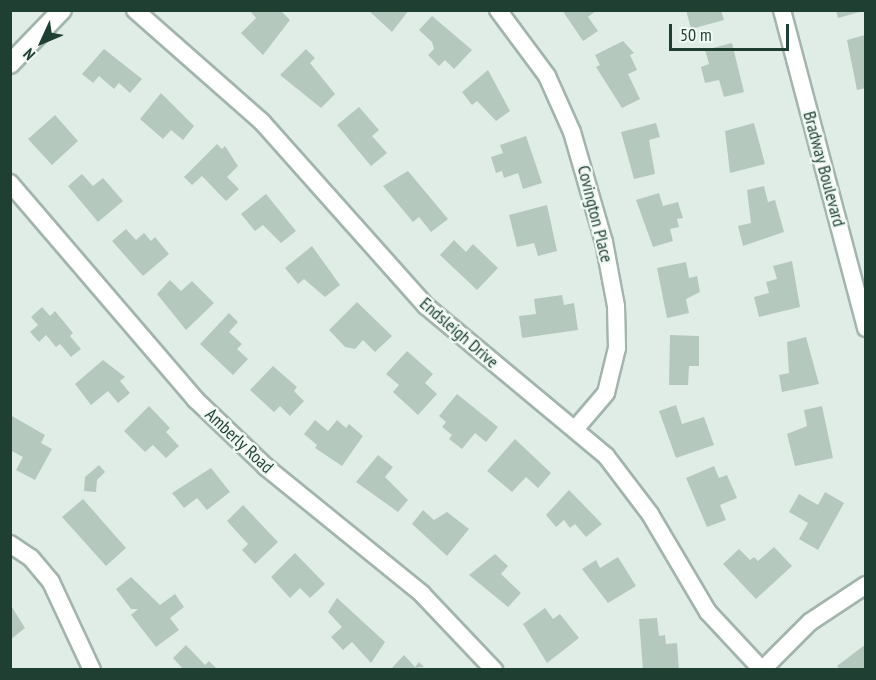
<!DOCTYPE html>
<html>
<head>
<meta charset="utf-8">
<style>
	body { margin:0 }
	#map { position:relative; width:876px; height:680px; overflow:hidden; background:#e0ede6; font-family:"PT Sans Narrow",sans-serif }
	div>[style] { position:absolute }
	.building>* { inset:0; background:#b5c8be }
	.roads { filter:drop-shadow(2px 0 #a2b5ac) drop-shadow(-2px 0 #a2b5ac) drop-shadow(0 2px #a2b5ac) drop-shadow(0 -2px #a2b5ac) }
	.street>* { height:16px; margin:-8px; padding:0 8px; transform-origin:8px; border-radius:8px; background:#fff }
	.secondary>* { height:18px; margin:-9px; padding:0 9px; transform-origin:9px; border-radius:9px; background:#fff }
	span { translate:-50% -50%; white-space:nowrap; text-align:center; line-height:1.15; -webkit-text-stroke:4.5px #f1f9f4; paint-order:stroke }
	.street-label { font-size:18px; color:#1f3f32 }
	.frame { position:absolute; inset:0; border:12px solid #1f3f32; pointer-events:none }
	.north { position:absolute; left:12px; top:12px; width:60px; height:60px; -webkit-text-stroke:4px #f1f9f4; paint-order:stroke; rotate:226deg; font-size:16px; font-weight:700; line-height:24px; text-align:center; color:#1f3f32 }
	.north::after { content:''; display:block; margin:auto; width:21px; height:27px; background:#1f3f32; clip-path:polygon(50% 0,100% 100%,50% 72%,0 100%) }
	.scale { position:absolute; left:669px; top:24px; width:120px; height:27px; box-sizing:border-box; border:3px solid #1f3f32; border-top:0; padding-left:8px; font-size:18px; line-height:21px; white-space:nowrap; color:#1f3f32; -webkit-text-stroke:4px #f1f9f4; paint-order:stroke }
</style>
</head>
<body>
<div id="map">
	<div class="building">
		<i style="clip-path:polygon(249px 10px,280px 10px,290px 20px,263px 55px,241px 33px,256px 18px)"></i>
		<i style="clip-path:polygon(368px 10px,409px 10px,392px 32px)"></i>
		<i style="clip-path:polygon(562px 10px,597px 10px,588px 17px,598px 31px,583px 41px)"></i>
		<i style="clip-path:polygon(686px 10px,721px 10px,724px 20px,691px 29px)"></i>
		<i style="clip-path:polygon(836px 10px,863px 10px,863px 11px,838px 18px)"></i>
		<i style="clip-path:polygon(432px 16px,472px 50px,454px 69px,445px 60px,439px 66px,428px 55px,434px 49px,432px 42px,419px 30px)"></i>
		<i style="clip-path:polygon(865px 35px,866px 88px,857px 90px,847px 40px)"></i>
		<i style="clip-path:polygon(623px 41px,634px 53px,630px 55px,637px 70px,628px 74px,640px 99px,622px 108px,596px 67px,600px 65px,595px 55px)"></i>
		<i style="clip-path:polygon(732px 43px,744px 92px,724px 97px,719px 80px,705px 83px,701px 67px,709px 64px,705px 50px)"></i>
		<i style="clip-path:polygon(104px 49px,142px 79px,130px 93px,119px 83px,114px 89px,99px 76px,93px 83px,82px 74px)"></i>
		<i style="clip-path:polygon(306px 49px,315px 58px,310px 63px,335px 94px,321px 108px,280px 75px)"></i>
		<i style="clip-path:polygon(488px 70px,510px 111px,496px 121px,477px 101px,472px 105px,462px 92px)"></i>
		<i style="clip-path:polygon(161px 93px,194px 126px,183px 140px,171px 130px,163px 139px,140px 119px)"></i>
		<i style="clip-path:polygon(359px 107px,379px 130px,372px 136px,387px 153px,371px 166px,337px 125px)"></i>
		<i style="clip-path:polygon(55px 115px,78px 141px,52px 165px,28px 139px)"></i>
		<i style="clip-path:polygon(656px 123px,660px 137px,649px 140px,655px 174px,634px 179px,621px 132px)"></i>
		<i style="clip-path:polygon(754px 123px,765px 164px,730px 173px,725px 131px)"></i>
		<i style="clip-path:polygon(526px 136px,542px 183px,523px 189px,518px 173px,504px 178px,502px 171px,496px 173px,491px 157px,503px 153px,500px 145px)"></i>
		<i style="clip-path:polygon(217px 144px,222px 149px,225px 146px,238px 166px,227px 177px,239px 189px,226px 201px,202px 176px,192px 185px,184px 177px)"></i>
		<i style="clip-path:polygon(408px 171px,448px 219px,431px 232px,419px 217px,413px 222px,383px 186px)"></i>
		<i style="clip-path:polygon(82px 174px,93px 186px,103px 178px,123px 201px,98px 222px,68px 186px)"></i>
		<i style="clip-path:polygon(764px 186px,768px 202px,775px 200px,784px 232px,743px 246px,738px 226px,751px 223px,747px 190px)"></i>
		<i style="clip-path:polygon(659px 193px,663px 206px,678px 202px,683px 218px,677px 219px,679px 227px,670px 229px,673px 241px,653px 247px,636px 200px)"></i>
		<i style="clip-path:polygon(266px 194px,296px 231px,281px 243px,263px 225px,255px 231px,241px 214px)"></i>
		<i style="clip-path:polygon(547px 205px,557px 251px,538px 256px,534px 243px,517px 247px,509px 215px)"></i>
		<i style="clip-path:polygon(126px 229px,136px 240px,144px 233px,151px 241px,155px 237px,169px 254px,143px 276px,112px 241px)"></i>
		<i style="clip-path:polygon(454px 240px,466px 252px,473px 244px,498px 268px,477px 290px,440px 255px)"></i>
		<i style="clip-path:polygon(312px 246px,340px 285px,325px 297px,304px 279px,298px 284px,285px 268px)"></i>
		<i style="clip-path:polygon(792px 261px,800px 307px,759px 317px,754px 297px,769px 293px,766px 282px,777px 279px,773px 266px)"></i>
		<i style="clip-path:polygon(686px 262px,689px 278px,697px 276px,700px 292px,686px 299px,689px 313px,667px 318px,657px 268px)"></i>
		<i style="clip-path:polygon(170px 280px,181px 291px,192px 281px,214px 303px,186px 330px,157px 294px)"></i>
		<i style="clip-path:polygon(562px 295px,564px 305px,574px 303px,578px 330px,522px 338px,519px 316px,536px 314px,534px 299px)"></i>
		<i style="clip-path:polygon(357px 302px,392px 336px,375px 352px,363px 340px,355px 349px,345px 347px,329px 330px)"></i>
		<i style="clip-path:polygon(42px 307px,50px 316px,55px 311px,73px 333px,70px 336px,81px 349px,71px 357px,60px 344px,56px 347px,46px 335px,39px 342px,30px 332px,38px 325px,31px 317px)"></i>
		<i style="clip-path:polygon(229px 313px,238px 322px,229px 332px,242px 344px,237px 349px,248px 359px,233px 375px,200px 344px)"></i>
		<i style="clip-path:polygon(670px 335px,699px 336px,699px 366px,689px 366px,688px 385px,669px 385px)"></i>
		<i style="clip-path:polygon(806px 337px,819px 384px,782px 392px,779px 375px,789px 373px,787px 342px)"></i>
		<i style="clip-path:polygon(407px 351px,433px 374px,425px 383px,437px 394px,418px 415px,393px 392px,399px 385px,386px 374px)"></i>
		<i style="clip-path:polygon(103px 360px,125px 377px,120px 381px,130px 393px,118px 403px,108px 391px,91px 405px,75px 384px)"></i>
		<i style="clip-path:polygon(273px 366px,297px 387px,294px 391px,304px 401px,290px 416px,280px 406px,274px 412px,250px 390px)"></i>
		<i style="clip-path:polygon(457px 394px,498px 427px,486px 442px,475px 433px,462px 449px,449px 439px,452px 435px,442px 427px,446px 422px,439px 416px)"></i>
		<i style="clip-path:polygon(676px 405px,682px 424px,704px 417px,714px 445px,676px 458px,659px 411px)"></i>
		<i style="clip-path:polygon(149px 406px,170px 428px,166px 432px,179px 446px,166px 458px,153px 445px,145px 452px,124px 431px)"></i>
		<i style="clip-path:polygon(822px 406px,833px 458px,795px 466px,787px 434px,807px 426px,804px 410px)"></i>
		<i style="clip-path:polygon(12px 416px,45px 435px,41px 443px,52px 449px,35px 480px,16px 470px,23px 457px,10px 450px)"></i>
		<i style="clip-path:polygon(315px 420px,328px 431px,337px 420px,346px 428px,349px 424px,363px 436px,342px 466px,315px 448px,317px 445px,304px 434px)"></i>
		<i style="clip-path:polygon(515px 439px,551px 473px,538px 488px,526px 477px,512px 492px,487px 471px)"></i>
		<i style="clip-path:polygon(378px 455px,393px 467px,385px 477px,408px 500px,398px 512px,356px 482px)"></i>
		<i style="clip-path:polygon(99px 465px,105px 472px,97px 480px,96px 492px,84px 491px,85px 477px)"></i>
		<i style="clip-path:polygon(714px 466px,719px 478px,727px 475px,737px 498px,720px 505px,726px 520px,707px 527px,686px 478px)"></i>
		<i style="clip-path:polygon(211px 468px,230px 492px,207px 510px,197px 498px,184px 508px,172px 493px)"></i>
		<i style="clip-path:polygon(569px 490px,602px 524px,586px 537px,575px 524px,570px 528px,564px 520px,556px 527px,546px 515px)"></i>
		<i style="clip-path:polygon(825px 492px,844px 503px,818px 550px,799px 539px,808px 523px,789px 512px,799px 494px,818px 505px)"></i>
		<i style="clip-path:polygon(83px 499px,126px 548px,106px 566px,62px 517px)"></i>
		<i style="clip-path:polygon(243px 505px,278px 542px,255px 564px,242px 550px,248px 544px,227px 521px)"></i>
		<i style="clip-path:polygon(423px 510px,434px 520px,447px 512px,469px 529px,447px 556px,412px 524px)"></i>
		<i style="clip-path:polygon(774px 547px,792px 566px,756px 599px,723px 564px,739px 549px,750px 560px,754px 557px,758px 561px)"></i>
		<i style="clip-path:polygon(295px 553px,325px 584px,310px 598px,300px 588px,290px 598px,271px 577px)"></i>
		<i style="clip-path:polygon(495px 554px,508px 566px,501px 574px,521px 593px,508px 607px,469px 575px)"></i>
		<i style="clip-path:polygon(618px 557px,636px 586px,608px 603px,582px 569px,596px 560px,600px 568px)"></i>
		<i style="clip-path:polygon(131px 577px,160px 605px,175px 594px,184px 607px,170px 618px,179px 630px,156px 647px,131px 615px,138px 609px,131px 609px,116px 589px)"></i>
		<i style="clip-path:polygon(337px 598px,385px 642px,371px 663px,352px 642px,343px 650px,331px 637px,342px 627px,328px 612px)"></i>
		<i style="clip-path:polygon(10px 604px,25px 628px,10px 640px)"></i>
		<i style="clip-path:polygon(545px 608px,553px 619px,560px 614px,579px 638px,547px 663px,523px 624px)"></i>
		<i style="clip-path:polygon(657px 618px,659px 636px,665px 635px,666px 644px,677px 643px,679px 670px,643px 670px,639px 619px)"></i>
		<i style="clip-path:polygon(866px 644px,866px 670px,840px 670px,837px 666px)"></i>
		<i style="clip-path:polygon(186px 645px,205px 665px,209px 661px,218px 670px,184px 670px,173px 658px)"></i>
		<i style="clip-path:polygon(404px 655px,415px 667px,419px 662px,424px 667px,390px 670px)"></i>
	</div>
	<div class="roads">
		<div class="street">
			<i style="left:135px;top:10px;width:169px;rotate:41.4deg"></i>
			<i style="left:262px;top:122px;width:246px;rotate:48.3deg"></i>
			<i style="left:426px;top:306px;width:234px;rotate:39.8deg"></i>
			<i style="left:606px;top:456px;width:73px;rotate:52.8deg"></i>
			<i style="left:650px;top:514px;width:114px;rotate:59.4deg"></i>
			<i style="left:708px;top:612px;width:79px;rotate:47deg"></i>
			<i style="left:498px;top:10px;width:82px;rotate:53.4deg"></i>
			<i style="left:547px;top:76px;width:61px;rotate:65.9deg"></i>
			<i style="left:572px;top:132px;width:115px;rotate:73.8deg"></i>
			<i style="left:604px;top:242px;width:65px;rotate:79.4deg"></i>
			<i style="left:616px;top:306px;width:42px;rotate:88.6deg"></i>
			<i style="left:617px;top:348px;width:46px;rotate:103.7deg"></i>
			<i style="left:606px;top:393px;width:45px;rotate:130.5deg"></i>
			<i style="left:782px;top:10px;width:329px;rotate:75.2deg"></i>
			<i style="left:10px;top:183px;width:286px;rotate:49.4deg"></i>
			<i style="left:196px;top:400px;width:97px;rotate:43.7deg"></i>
			<i style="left:266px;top:467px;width:201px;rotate:39.1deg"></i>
			<i style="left:422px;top:594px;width:105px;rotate:46.5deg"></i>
			<i style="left:10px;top:544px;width:25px;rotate:34deg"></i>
			<i style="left:31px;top:558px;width:31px;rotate:50deg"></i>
			<i style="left:51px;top:582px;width:97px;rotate:65deg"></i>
			<i style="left:762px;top:670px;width:68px;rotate:-45deg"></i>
			<i style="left:810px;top:622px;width:67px;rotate:-33.5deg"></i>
		</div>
		<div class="secondary">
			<i style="left:10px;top:64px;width:75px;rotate:-46.1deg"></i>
		</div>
	</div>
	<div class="street-label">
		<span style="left:824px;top:169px;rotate:75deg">Bradway Boulevard</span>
		<span style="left:595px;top:214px;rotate:76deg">Covington Place</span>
		<span style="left:459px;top:333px;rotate:41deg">Endsleigh Drive</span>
		<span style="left:239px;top:441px;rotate:43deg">Amberly Road</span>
	</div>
	<div class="frame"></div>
	<div class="north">N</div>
	<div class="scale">50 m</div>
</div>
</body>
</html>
